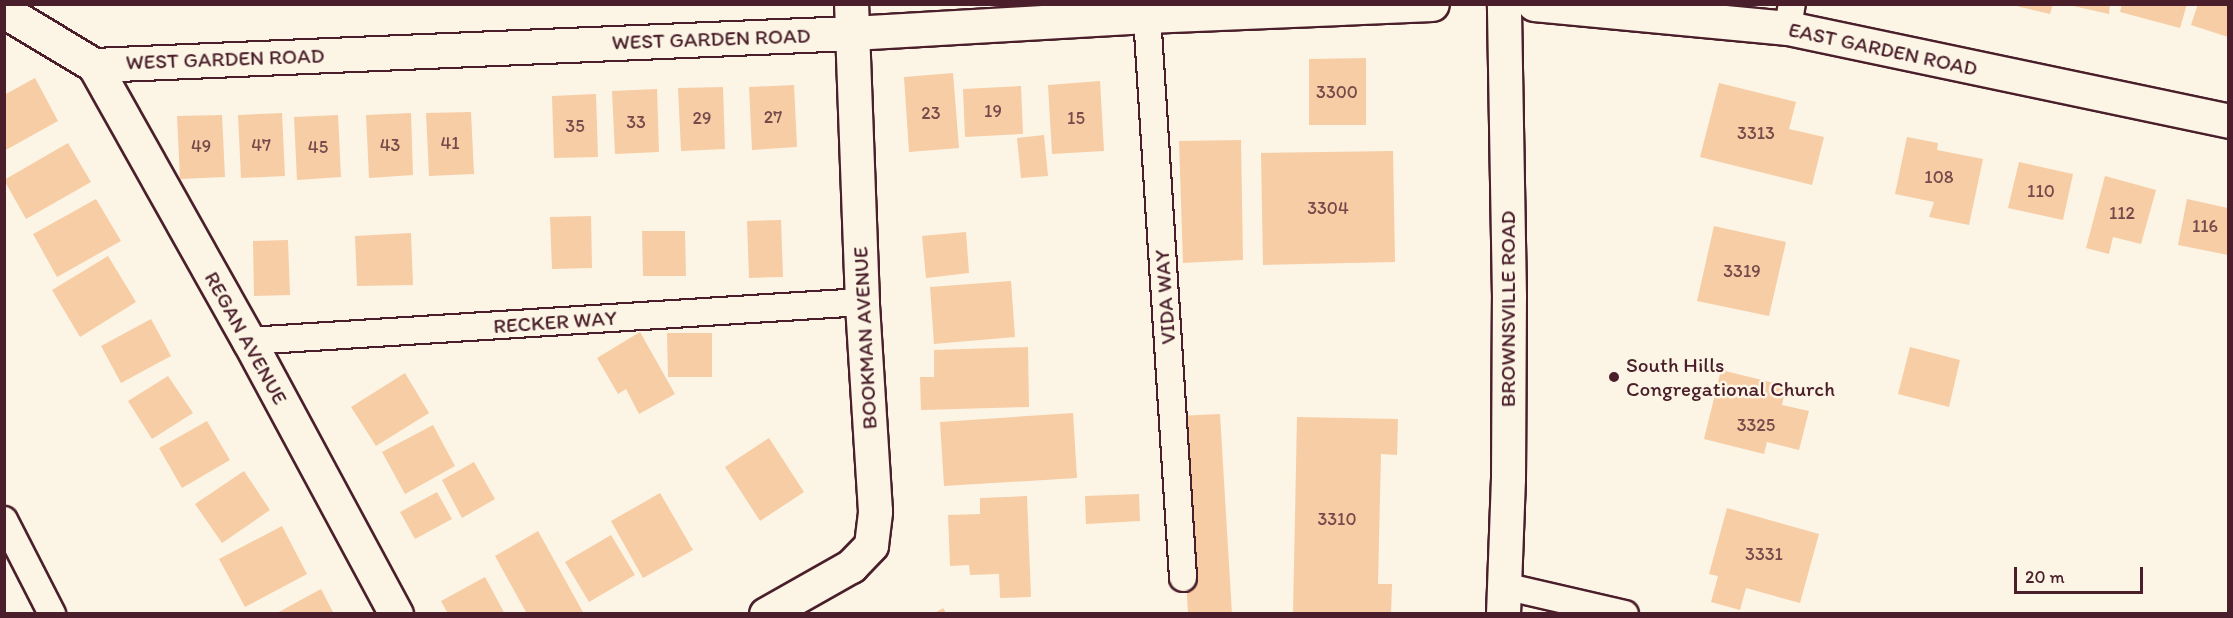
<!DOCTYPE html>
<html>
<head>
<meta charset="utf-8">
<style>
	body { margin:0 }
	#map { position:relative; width:2233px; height:618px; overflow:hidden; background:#fcf5e5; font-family:Itim,sans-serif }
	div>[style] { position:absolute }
	.building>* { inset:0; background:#f7cda6 }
	.roads { filter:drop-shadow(2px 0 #4a1f2b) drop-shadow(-2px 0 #4a1f2b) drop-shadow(0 2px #4a1f2b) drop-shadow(0 -2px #4a1f2b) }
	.service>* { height:26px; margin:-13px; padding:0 13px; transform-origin:13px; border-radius:13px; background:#fcf5e5 }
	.minor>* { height:33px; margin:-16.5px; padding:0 16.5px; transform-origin:16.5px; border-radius:16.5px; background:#fcf5e5 }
	.secondary>* { height:33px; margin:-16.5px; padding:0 16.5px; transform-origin:16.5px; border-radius:16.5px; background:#fcf5e5 }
	.dots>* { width:16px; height:16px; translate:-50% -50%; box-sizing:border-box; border:3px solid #fcf5e5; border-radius:50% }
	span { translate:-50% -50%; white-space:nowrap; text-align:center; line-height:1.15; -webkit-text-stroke:5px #fcf5e5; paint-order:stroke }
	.number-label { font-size:18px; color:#754a4a }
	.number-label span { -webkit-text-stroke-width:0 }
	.street-label { font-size:21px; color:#4a1f2b }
	.poi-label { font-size:21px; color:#4a1f2b }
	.left { translate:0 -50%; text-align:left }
	.frame { position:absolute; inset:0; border:6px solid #4a1f2b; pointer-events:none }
	.scale { position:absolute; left:2014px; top:567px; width:129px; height:27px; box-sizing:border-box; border:3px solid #4a1f2b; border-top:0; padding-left:8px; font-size:18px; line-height:21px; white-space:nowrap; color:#4a1f2b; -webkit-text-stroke:4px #fcf5e5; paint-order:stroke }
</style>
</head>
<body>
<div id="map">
	<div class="building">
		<i style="clip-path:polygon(2008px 4px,2053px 4px,2050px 14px)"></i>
		<i style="clip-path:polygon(2064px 4px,2110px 4px,2109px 14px)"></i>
		<i style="clip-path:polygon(2122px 4px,2187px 4px,2180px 28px,2120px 12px)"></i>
		<i style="clip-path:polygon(2198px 4px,2228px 4px,2228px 37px,2191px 25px)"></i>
		<i style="clip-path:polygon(1366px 58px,1366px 125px,1309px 125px,1309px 59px)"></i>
		<i style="clip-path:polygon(953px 73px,959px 148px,909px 152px,904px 77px)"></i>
		<i style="clip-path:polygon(35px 78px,58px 121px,4px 151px,4px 95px)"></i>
		<i style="clip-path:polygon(1100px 81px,1104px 151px,1052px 154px,1048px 85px)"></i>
		<i style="clip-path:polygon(1719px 83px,1796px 102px,1789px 129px,1824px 137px,1812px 185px,1700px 157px)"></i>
		<i style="clip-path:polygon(794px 85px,797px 147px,752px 150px,749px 87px)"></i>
		<i style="clip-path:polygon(1021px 86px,1023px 134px,965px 137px,963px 89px)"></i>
		<i style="clip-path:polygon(723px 87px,725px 149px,681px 151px,678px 88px)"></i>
		<i style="clip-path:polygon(657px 89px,659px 152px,615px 154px,612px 91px)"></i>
		<i style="clip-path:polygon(596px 94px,598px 157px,554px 158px,552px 96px)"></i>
		<i style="clip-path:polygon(471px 112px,474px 174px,429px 176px,426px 113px)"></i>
		<i style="clip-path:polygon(282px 113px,285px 176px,241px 178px,238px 115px)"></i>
		<i style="clip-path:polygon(411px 113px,413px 175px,369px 178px,366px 115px)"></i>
		<i style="clip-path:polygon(222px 115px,225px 177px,180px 179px,177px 116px)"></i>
		<i style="clip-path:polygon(338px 115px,341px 177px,297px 180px,294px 117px)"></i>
		<i style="clip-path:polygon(1044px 135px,1048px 176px,1021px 178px,1017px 138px)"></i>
		<i style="clip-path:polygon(1907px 137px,1938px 143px,1937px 150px,1983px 159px,1969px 225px,1929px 217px,1934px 202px,1895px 194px)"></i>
		<i style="clip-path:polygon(1241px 140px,1243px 260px,1183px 263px,1179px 141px)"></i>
		<i style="clip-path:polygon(68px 143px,91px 182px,26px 219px,4px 180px)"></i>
		<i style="clip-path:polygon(1393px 151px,1395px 262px,1263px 265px,1261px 153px)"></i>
		<i style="clip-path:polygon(2019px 162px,2073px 174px,2063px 220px,2008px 208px)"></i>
		<i style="clip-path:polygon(2105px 176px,2156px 190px,2141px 244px,2113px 237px,2109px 254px,2086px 248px)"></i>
		<i style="clip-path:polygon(96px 199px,121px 241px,57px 277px,33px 234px)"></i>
		<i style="clip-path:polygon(2187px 199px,2228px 208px,2228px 255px,2178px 245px)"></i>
		<i style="clip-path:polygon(591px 216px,592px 268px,552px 269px,550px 217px)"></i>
		<i style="clip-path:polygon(781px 220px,783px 277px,749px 278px,747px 221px)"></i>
		<i style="clip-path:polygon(1714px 226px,1786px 242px,1769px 316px,1697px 301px)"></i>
		<i style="clip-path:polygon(642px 231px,685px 231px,686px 276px,643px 276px)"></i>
		<i style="clip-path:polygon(966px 232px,969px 273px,926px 278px,922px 236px)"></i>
		<i style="clip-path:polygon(411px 233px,413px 285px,357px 286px,355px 236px)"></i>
		<i style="clip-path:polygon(288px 240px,290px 295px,254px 296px,253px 241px)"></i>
		<i style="clip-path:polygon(108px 256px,136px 302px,80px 337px,52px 290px)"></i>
		<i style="clip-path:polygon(1011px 281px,1015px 337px,934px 344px,930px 287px)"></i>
		<i style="clip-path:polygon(151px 319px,171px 356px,121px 383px,101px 346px)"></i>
		<i style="clip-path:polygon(640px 332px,675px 394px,639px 414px,626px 389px,618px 394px,597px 358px)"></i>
		<i style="clip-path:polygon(667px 333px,712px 333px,712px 377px,668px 377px)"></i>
		<i style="clip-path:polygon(1028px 347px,1029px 407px,921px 410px,920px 377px,934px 377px,934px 350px)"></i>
		<i style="clip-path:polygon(1910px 347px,1960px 360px,1949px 407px,1898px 394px)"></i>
		<i style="clip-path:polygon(1721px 370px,1786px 386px,1782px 405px,1809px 411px,1799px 450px,1767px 442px,1764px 454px,1704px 439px)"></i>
		<i style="clip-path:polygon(405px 373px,429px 413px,376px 446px,351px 407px)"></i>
		<i style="clip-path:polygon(168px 376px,193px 413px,152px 439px,128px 401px)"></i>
		<i style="clip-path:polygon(1073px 413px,1077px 478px,944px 486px,940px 422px)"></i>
		<i style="clip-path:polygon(1220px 414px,1232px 614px,1188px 614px,1177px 416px)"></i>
		<i style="clip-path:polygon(1297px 417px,1398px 419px,1397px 455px,1381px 454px,1378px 584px,1392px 584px,1391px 614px,1293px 614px)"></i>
		<i style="clip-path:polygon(207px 421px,230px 460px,182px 488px,159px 448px)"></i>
		<i style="clip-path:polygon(433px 425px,455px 466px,405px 494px,382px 452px)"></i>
		<i style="clip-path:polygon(769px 438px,804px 492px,760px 521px,725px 467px)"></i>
		<i style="clip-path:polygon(474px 462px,495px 499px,462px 518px,442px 480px)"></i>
		<i style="clip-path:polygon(244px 471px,270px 510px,222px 543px,195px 504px)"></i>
		<i style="clip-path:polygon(437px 492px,452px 519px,415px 539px,400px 512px)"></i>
		<i style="clip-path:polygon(660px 493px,693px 550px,643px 578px,611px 521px)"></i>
		<i style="clip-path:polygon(1139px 494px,1140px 521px,1086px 524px,1085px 496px)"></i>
		<i style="clip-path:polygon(1027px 496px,1031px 597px,1000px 598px,999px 574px,970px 575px,969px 565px,950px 566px,948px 515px,980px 514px,980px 498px)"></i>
		<i style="clip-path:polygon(1727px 508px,1819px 534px,1800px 603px,1746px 588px,1740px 610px,1711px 602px,1718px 576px,1709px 574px)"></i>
		<i style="clip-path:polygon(282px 526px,307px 574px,245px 607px,219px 559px)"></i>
		<i style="clip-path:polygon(538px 531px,584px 614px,527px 614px,495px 556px)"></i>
		<i style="clip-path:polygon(611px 535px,635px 575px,589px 602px,565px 562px)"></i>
		<i style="clip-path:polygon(485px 577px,505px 614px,448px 614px,441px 601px)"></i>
		<i style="clip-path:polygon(321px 589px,334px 614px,275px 614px)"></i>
		<i style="clip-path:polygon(943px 608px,947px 614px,933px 614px)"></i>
	</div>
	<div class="roads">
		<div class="service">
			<i style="left:1147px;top:16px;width:563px;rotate:86.33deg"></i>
			<i style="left:1788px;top:28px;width:24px;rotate:-81deg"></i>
			<i style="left:249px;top:341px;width:614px;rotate:-3.64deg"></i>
			<i style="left:4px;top:520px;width:106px;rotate:62.9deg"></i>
			<i style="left:1504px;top:586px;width:124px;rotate:13deg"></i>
		</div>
		<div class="minor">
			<i style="left:1534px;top:4px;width:255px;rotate:5.4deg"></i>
			<i style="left:1788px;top:28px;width:450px;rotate:11.9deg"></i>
			<i style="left:4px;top:11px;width:105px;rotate:31deg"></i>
			<i style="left:94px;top:65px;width:759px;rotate:-2.42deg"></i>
			<i style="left:852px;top:33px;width:295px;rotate:-3.3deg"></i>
			<i style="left:1147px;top:16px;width:285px;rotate:-2.4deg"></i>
			<i style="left:94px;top:65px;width:317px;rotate:60.7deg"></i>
			<i style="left:249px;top:341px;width:310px;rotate:61.7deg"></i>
			<i style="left:766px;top:614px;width:98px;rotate:-29.5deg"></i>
			<i style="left:851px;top:566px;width:29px;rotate:-46deg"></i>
			<i style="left:871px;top:545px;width:34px;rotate:-83deg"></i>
			<i style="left:875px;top:511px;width:209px;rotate:-93.6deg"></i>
			<i style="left:862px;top:302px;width:298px;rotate:-92.1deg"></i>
		</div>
		<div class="secondary">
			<i style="left:1503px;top:614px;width:135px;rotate:-87.9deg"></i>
			<i style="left:1508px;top:479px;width:182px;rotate:-89.7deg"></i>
			<i style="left:1509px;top:297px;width:293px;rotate:-91deg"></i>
		</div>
	</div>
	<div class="dots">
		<i style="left:1614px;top:377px;background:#4a1f2b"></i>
	</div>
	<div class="number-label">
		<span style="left:1337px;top:92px">3300</span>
		<span style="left:993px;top:111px">19</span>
		<span style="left:931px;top:113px">23</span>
		<span style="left:773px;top:117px">27</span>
		<span style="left:702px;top:118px">29</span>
		<span style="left:1076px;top:118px">15</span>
		<span style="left:636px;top:122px">33</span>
		<span style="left:575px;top:126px">35</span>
		<span style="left:1756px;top:133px">3313</span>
		<span style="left:450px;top:143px">41</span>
		<span style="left:261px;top:145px">47</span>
		<span style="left:390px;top:145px">43</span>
		<span style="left:201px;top:146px">49</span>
		<span style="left:318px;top:147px">45</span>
		<span style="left:1939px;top:177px">108</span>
		<span style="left:2041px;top:191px">110</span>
		<span style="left:1328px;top:208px">3304</span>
		<span style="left:2122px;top:213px">112</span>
		<span style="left:2205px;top:226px">116</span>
		<span style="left:1742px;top:271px">3319</span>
		<span style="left:1756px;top:425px">3325</span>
		<span style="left:1337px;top:519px">3310</span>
		<span style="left:1764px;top:554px">3331</span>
	</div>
	<div class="street-label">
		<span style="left:711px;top:39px;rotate:-2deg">WEST GARDEN ROAD</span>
		<span style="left:1883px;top:49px;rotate:12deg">EAST GARDEN ROAD</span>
		<span style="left:225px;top:59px;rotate:-2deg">WEST GARDEN ROAD</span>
		<span style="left:1165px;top:297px;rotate:-94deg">VIDA WAY</span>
		<span style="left:1508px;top:309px;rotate:-90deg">BROWNSVILLE ROAD</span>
		<span style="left:555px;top:322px;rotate:-4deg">RECKER WAY</span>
		<span style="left:246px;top:338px;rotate:61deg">REGAN AVENUE</span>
		<span style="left:865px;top:338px;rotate:-93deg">BOOKMAN AVENUE</span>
	</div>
	<div class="poi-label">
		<span class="left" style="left:1626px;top:377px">South Hills<br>Congregational Church</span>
	</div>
	<div class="frame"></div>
	<div class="scale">20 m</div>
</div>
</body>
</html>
